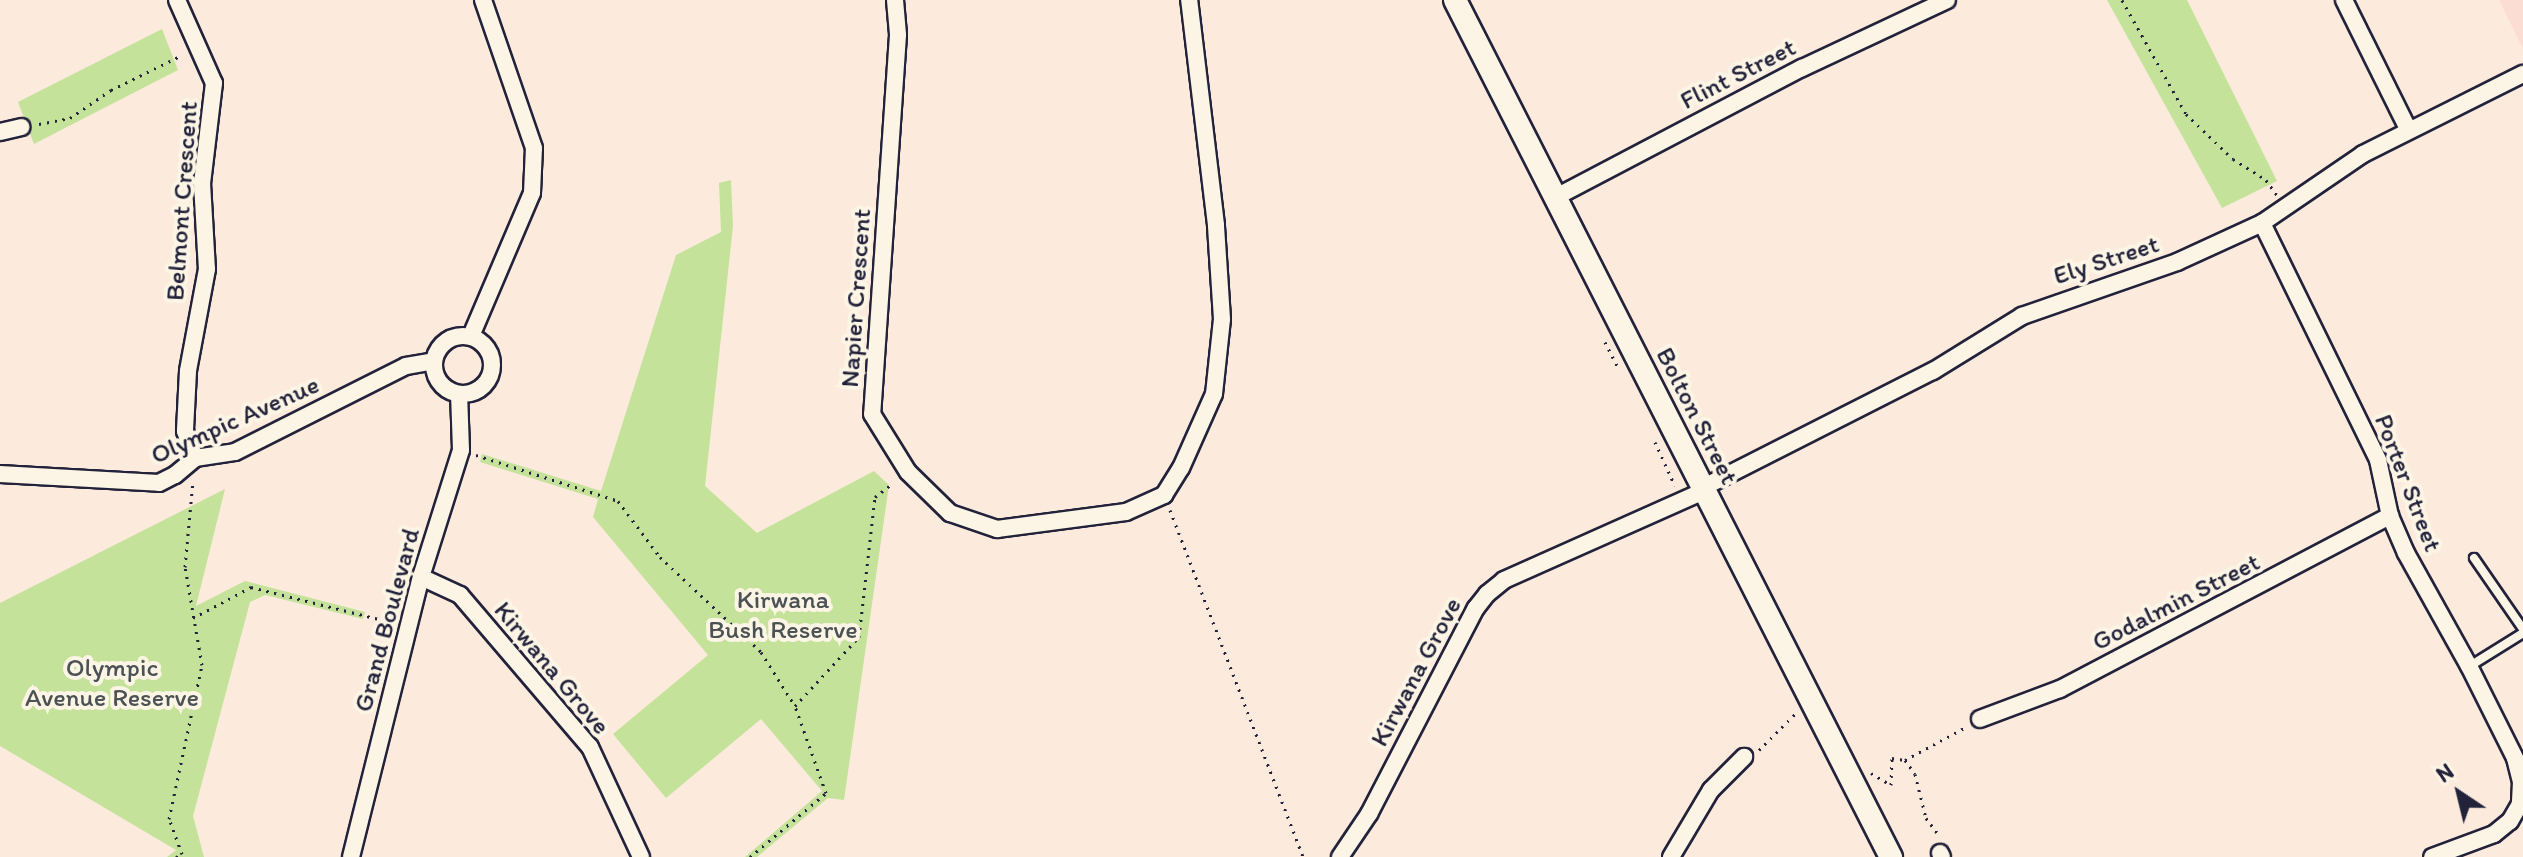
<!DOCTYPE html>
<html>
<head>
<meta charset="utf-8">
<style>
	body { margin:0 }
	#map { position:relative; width:2523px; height:857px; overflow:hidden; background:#fceadd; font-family:Itim,sans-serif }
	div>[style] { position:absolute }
	.built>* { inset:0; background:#fcddd3 }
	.green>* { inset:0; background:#c5e29a }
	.path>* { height:3px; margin-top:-1.5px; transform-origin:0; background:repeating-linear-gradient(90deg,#22223b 0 2px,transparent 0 8px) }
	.roads { filter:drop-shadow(2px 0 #22223b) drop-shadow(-2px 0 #22223b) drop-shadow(0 2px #22223b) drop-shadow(0 -2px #22223b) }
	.lane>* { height:8px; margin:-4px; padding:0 4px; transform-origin:4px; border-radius:4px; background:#fcf5e5 }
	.street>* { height:16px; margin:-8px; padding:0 8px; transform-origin:8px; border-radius:8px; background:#fcf5e5 }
	.street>.ring { margin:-8px; padding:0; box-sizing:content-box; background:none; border:16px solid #fcf5e5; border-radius:50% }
	.secondary>* { height:22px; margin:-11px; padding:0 11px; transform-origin:11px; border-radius:11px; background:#fcf5e5 }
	span { translate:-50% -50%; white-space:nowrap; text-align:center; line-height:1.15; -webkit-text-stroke:8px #fcf5e5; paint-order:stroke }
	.street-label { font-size:26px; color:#22223b }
	.park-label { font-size:26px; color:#4b5253 }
	.north { position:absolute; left:2419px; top:753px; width:80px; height:80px; -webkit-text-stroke:6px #fcf5e5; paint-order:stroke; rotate:325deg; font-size:22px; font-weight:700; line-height:32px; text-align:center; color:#22223b }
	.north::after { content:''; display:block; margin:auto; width:28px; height:36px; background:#22223b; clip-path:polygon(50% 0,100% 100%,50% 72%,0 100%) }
</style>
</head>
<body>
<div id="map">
	<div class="built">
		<i style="clip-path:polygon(2499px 0,2523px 0,2523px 49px)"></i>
	</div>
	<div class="green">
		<i style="clip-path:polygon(2107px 0,2187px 0,2277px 181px,2222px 208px)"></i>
		<i style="clip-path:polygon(162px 29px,178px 70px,34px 144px,18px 102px)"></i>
		<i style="clip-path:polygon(731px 180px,733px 226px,705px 486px,757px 533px,874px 471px,889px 485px,844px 800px,828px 798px,757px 857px,745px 857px,822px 791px,761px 719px,666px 798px,613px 734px,708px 655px,593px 517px,598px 499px,480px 462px,482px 454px,601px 491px,676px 255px,721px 232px,719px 183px)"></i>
		<i style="clip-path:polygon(225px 489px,196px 606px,245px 581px,365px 612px,363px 619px,265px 595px,250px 602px,193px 816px,204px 857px,167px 857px,176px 850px,0 746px,0 603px)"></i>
	</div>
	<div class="path">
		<i style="left:2122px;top:0;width:131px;rotate:60.7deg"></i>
		<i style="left:2186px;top:114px;width:65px;rotate:43.8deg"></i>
		<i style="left:2233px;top:159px;width:39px;rotate:32deg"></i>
		<i style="left:2266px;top:180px;width:19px;rotate:54deg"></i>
		<i style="left:39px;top:124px;width:32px;rotate:-11deg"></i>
		<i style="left:70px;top:118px;width:50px;rotate:-34.3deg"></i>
		<i style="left:111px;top:90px;width:79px;rotate:-26.2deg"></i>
		<i style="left:1605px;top:342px;width:28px;rotate:63deg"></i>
		<i style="left:1655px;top:442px;width:48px;rotate:65.6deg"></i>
		<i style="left:476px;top:455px;width:149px;rotate:17.9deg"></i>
		<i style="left:618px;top:501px;width:70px;rotate:53.1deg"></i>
		<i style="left:660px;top:557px;width:139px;rotate:43.2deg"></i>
		<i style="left:761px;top:652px;width:64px;rotate:57.8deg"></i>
		<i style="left:795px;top:706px;width:94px;rotate:-47.2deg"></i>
		<i style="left:859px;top:637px;width:141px;rotate:-83.5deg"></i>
		<i style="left:875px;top:497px;width:23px;rotate:-38deg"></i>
		<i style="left:1170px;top:510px;width:372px;rotate:69deg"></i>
		<i style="left:193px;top:618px;width:66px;rotate:-28.1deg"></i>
		<i style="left:251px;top:587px;width:147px;rotate:14.1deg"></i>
		<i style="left:1759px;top:750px;width:52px;rotate:-45deg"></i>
		<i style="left:1905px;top:760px;width:17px;rotate:54deg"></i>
		<i style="left:1915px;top:774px;width:45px;rotate:76deg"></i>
		<i style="left:1926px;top:818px;width:21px;rotate:53deg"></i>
		<i style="left:1871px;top:773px;width:23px;rotate:31deg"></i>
		<i style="left:1891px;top:785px;width:27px;rotate:-88deg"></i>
		<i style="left:1892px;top:758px;width:13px;rotate:9deg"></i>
		<i style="left:1905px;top:760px;width:69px;rotate:-28.4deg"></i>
		<i style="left:176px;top:857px;width:7px;rotate:-27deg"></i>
		<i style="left:182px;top:854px;width:37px;rotate:-110deg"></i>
		<i style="left:169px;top:819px;width:157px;rotate:-77.9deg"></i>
		<i style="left:202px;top:665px;width:99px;rotate:-99.8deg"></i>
		<i style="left:185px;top:567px;width:86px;rotate:-84.7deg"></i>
		<i style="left:750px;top:857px;width:99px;rotate:-40.1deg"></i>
		<i style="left:826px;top:793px;width:92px;rotate:-109.6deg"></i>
	</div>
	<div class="roads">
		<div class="lane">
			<i style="left:2474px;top:558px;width:86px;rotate:55.4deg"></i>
			<i style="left:2470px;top:666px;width:62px;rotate:-31.9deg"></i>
		</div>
		<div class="street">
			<i style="left:177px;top:0;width:91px;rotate:66deg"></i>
			<i style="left:214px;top:83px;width:101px;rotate:96.8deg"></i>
			<i style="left:202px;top:183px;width:86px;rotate:86.7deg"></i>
			<i style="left:207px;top:269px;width:104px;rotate:100.6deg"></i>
			<i style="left:188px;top:371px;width:60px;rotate:92.9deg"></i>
			<i style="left:185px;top:431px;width:29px;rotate:70deg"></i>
			<i style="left:895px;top:0;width:35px;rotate:85deg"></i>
			<i style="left:898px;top:35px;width:380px;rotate:93.9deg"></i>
			<i style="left:872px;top:414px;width:68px;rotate:58.2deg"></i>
			<i style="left:908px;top:472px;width:59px;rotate:44.3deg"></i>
			<i style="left:950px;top:513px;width:50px;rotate:18.8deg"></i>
			<i style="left:997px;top:529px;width:130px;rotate:-7.5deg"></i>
			<i style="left:1126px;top:512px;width:42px;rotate:-24.1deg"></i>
			<i style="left:1164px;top:495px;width:32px;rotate:-58deg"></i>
			<i style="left:1181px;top:468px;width:81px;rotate:-66deg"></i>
			<i style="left:1214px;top:394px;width:75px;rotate:-83.9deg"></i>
			<i style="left:1222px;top:319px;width:94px;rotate:-93.7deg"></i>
			<i style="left:1216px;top:225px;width:227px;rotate:-96.8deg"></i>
			<i style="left:2344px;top:0;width:144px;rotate:63.6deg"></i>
			<i style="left:0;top:132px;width:22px;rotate:-13deg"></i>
			<i style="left:1554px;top:198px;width:280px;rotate:-27.7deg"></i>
			<i style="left:1802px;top:68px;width:160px;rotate:-25.1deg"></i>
			<i style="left:2262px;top:223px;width:264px;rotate:63.9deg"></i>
			<i style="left:2378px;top:460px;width:57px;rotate:77.9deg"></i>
			<i style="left:2390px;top:516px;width:40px;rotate:66.6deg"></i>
			<i style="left:2406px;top:553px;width:129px;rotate:60.9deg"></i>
			<i style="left:2469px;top:666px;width:103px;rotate:63.4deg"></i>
			<i style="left:2515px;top:758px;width:25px;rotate:76deg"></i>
			<i style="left:2521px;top:782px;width:22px;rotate:93deg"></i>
			<i style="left:2520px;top:804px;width:20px;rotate:120deg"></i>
			<i style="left:2510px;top:821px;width:21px;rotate:141deg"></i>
			<i style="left:2494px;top:834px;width:66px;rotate:159.6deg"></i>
			<i class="ring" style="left:434px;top:336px;width:42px;height:42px"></i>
			<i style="left:471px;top:336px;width:155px;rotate:-66.9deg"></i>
			<i style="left:532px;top:193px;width:45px;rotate:-87.5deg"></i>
			<i style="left:534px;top:148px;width:157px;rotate:-109deg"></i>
			<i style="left:0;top:474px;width:159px;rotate:3.2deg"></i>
			<i style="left:159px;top:483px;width:18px;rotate:-27deg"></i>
			<i style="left:175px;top:475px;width:26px;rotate:-40deg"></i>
			<i style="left:195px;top:458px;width:40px;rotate:-8.5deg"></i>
			<i style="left:235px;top:452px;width:191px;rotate:-26.7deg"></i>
			<i style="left:406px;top:366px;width:27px;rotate:-10deg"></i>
			<i style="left:1702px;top:488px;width:259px;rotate:-26.9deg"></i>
			<i style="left:1933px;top:371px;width:105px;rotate:-31.7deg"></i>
			<i style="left:2022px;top:316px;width:164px;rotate:-19.2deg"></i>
			<i style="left:2177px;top:262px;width:94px;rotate:-24.6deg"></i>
			<i style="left:2262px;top:223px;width:122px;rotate:-34.3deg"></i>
			<i style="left:2363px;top:154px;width:179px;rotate:-26.6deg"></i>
			<i style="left:421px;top:577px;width:43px;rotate:24.8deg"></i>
			<i style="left:460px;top:595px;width:200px;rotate:49.5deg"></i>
			<i style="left:590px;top:747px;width:121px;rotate:65.1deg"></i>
			<i style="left:1980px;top:719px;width:85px;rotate:-20.6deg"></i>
			<i style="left:2060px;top:689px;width:373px;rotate:-27.7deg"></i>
			<i style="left:1940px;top:853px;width:4px;rotate:63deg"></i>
			<i style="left:351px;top:857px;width:289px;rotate:-76deg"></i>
			<i style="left:421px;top:577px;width:133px;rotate:-72.5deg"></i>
			<i style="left:461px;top:450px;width:56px;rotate:-92deg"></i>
			<i style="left:1340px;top:857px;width:52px;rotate:-56deg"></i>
			<i style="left:1369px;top:814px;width:232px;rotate:-62.6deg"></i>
			<i style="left:1476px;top:608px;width:18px;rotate:-52deg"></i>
			<i style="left:1487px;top:594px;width:22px;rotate:-39deg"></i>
			<i style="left:1504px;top:580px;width:219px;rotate:-24deg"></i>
			<i style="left:1671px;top:857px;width:78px;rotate:-59.2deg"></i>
			<i style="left:1711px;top:790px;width:47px;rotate:-45deg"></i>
		</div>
		<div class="secondary">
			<i style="left:1455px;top:0;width:962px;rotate:63.04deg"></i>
		</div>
	</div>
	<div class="street-label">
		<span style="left:1738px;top:74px;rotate:-27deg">Flint Street</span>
		<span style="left:182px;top:201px;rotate:-86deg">Belmont Crescent</span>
		<span style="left:2106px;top:260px;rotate:-18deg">Ely Street</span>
		<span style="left:856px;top:298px;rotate:-86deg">Napier Crescent</span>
		<span style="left:1697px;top:416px;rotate:63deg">Bolton Street</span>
		<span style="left:235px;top:420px;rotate:-24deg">Olympic Avenue</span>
		<span style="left:2408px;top:483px;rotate:69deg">Porter Street</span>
		<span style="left:2176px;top:602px;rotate:-27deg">Godalmin Street</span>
		<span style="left:387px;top:620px;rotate:-75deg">Grand Boulevard</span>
		<span style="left:552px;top:668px;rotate:50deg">Kirwana Grove</span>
		<span style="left:1416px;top:672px;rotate:-62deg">Kirwana Grove</span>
	</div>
	<div class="park-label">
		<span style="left:783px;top:615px">Kirwana<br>Bush Reserve</span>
		<span style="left:112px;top:683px">Olympic<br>Avenue Reserve</span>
	</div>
	<div class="north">N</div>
</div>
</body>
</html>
